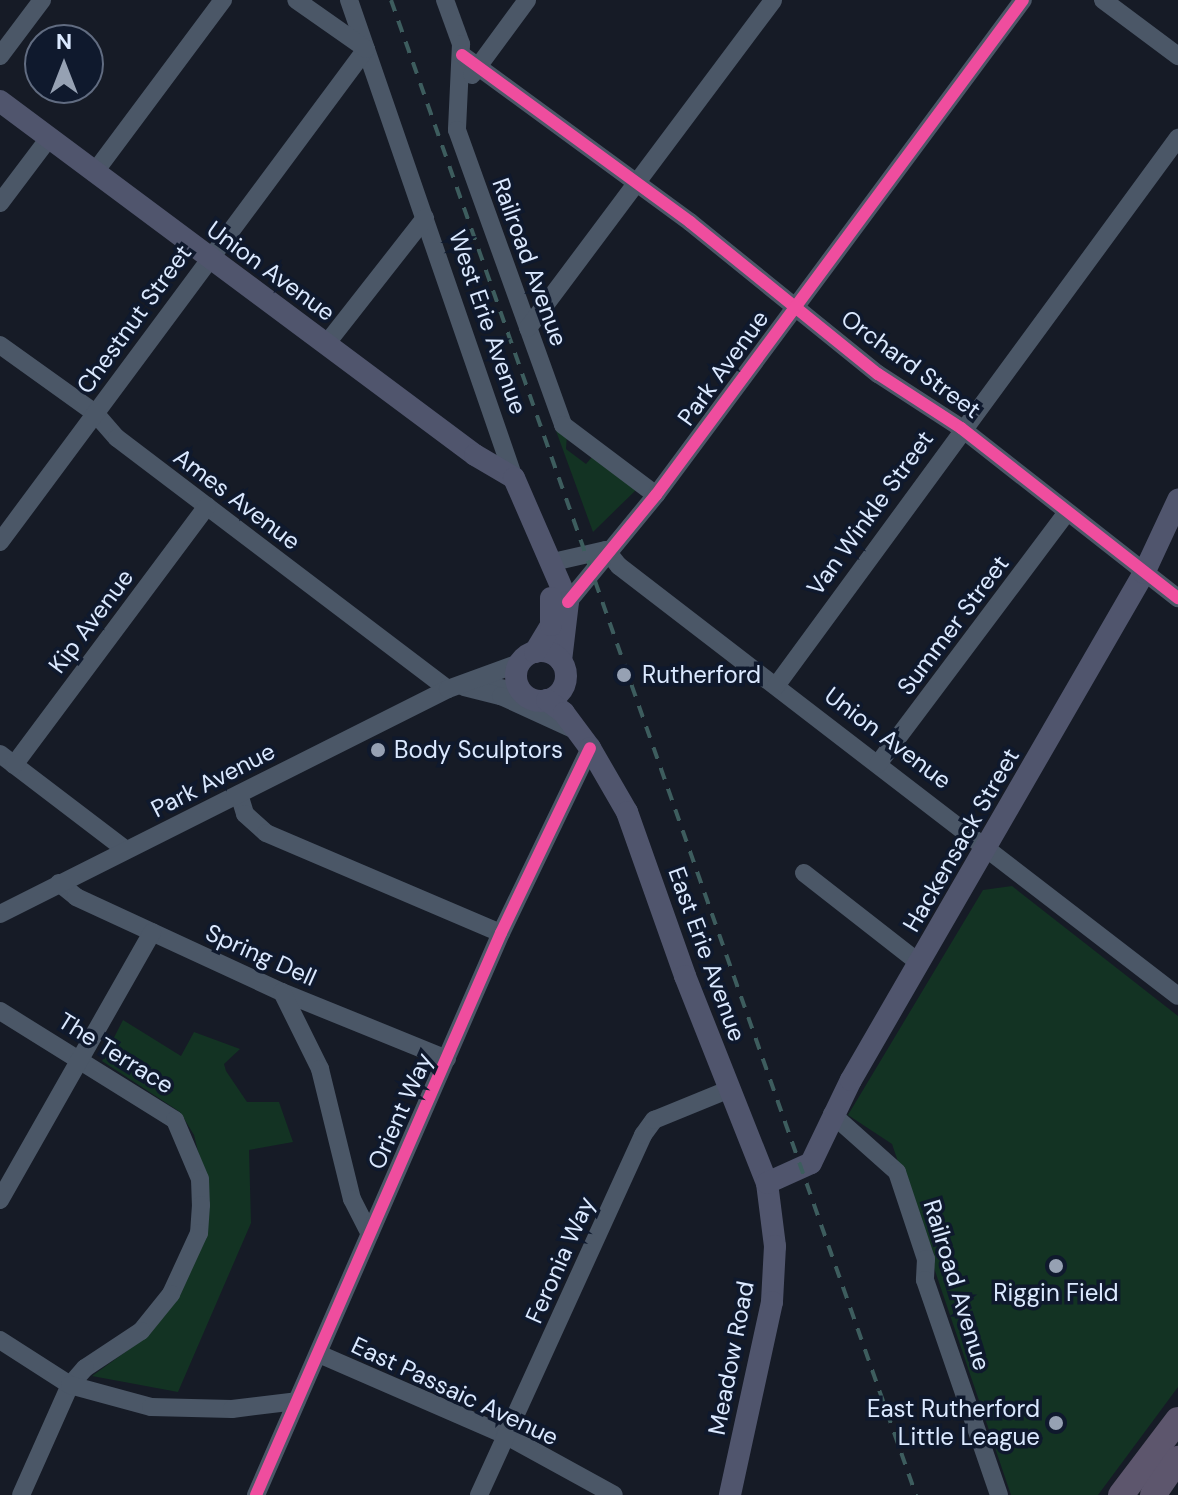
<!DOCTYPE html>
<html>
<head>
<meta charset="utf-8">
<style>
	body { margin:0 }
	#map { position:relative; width:1178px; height:1495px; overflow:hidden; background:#161b26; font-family:"DM Sans",sans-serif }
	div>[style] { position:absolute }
	.green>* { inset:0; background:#133323 }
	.minor>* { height:18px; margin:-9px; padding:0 9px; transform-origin:9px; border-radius:9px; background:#4b5767 }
	.major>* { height:22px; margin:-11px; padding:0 11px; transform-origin:11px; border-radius:11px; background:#50556d }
	.major>.ring { margin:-11px; padding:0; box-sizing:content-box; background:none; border:22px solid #50556d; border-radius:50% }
	.highway>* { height:26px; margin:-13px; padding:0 13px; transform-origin:13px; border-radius:13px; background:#5d566d }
	.rail>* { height:4px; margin-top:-2px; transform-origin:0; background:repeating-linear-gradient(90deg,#3d5d5e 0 12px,transparent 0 22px) }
	.cycleway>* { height:12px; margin:-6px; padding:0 6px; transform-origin:6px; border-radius:6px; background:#ef4d9e }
	.dots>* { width:22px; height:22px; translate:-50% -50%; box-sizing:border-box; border:4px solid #0f192d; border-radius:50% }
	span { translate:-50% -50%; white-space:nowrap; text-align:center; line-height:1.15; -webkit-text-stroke:7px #0f192d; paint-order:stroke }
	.street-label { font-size:24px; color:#dbe9ff }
	.poi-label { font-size:24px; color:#dbe9ff }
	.left { translate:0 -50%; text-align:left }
	.right { translate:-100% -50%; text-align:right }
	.north { position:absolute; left:24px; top:24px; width:80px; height:80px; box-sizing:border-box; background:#0f192d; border:2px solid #616c81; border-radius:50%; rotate:0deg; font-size:22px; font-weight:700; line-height:32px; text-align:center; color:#dbe9ff }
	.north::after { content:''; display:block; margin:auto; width:28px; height:36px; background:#96a1b3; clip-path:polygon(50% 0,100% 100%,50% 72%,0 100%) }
</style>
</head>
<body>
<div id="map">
	<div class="green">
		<i style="clip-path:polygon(559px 427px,567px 434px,566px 449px,586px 464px,592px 457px,637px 489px,593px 532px,555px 428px)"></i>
		<i style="clip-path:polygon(1012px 886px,1178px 1016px,1178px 1387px,1098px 1495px,1011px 1495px,892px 1144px,848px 1115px,983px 890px)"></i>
		<i style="clip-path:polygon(123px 1020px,181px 1056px,194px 1032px,240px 1049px,224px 1064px,226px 1071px,247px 1102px,279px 1102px,293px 1142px,249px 1150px,251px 1223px,178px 1392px,92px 1376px,149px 1335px,176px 1300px,207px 1188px,194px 1135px,180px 1112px,102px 1061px)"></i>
	</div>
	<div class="minor">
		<i style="left:349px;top:0;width:506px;rotate:70.96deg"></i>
		<i style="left:445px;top:0;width:47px;rotate:70deg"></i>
		<i style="left:461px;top:44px;width:86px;rotate:92.7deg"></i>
		<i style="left:457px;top:130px;width:313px;rotate:70.2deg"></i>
		<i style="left:563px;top:425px;width:116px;rotate:37deg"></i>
		<i style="left:1103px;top:0;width:94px;rotate:36.7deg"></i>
		<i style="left:462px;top:55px;width:283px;rotate:36.2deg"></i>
		<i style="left:690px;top:222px;width:242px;rotate:39deg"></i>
		<i style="left:878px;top:374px;width:99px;rotate:33deg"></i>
		<i style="left:961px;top:428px;width:276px;rotate:38.1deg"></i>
		<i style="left:0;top:56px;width:70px;rotate:-53.1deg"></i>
		<i style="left:472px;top:75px;width:93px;rotate:-53.7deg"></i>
		<i style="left:94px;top:173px;width:216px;rotate:-53.3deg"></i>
		<i style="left:0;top:203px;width:81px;rotate:-53deg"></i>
		<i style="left:528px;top:328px;width:409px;rotate:-53.2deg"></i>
		<i style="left:327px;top:343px;width:159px;rotate:-51.9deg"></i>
		<i style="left:0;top:345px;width:117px;rotate:35.6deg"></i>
		<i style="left:95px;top:413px;width:33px;rotate:49deg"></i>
		<i style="left:117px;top:438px;width:415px;rotate:37.2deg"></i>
		<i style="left:0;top:542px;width:614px;rotate:-53.41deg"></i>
		<i style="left:366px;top:49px;width:85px;rotate:-145deg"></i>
		<i style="left:606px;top:550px;width:21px;rotate:51deg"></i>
		<i style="left:619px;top:566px;width:705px;rotate:37.57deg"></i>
		<i style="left:553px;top:562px;width:54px;rotate:-12.8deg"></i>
		<i style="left:568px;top:602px;width:139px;rotate:-50.6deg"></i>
		<i style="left:656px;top:495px;width:616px;rotate:-53.45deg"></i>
		<i style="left:487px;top:685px;width:35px;rotate:12deg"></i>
		<i style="left:776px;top:686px;width:680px;rotate:-53.74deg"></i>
		<i style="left:464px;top:687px;width:38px;rotate:14deg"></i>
		<i style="left:501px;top:696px;width:84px;rotate:24.7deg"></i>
		<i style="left:0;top:754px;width:158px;rotate:37.3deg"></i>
		<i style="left:878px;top:764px;width:313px;rotate:-53.1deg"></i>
		<i style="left:14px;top:765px;width:323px;rotate:-53.3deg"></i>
		<i style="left:239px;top:794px;width:21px;rotate:73deg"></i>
		<i style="left:245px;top:814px;width:28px;rotate:42deg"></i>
		<i style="left:266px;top:833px;width:255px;rotate:23.1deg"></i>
		<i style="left:804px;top:873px;width:146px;rotate:38deg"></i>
		<i style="left:59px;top:883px;width:22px;rotate:39deg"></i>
		<i style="left:76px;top:897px;width:227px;rotate:24.8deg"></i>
		<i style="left:282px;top:992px;width:178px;rotate:22.1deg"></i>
		<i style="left:0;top:914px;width:501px;rotate:-26.67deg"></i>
		<i style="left:448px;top:689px;width:76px;rotate:-20.1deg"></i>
		<i style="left:282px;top:992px;width:86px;rotate:63.7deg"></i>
		<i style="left:320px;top:1069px;width:134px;rotate:76.2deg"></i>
		<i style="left:352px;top:1199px;width:39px;rotate:63deg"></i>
		<i style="left:0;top:1011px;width:206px;rotate:31.9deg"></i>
		<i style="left:175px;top:1120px;width:64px;rotate:67deg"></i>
		<i style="left:200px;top:1179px;width:26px;rotate:88deg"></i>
		<i style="left:201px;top:1205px;width:28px;rotate:94deg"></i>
		<i style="left:199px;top:1233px;width:67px;rotate:114.7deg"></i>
		<i style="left:171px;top:1294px;width:48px;rotate:129deg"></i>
		<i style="left:141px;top:1331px;width:67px;rotate:146.5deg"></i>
		<i style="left:85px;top:1368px;width:23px;rotate:131deg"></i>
		<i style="left:70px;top:1385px;width:120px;rotate:114deg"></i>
		<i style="left:832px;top:1114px;width:87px;rotate:41.7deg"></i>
		<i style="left:897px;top:1172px;width:92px;rotate:71.6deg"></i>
		<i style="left:926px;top:1259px;width:21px;rotate:93deg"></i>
		<i style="left:925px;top:1280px;width:227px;rotate:71deg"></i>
		<i style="left:0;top:1200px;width:308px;rotate:-60.4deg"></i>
		<i style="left:0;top:1340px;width:83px;rotate:32.7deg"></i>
		<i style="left:70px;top:1385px;width:84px;rotate:15.2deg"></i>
		<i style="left:151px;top:1407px;width:81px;rotate:1.4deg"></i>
		<i style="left:232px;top:1409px;width:65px;rotate:-7deg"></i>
		<i style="left:319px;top:1354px;width:203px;rotate:23.5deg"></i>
		<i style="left:505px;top:1435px;width:124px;rotate:28.8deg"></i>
		<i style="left:256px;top:1495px;width:613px;rotate:-66.45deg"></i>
		<i style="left:501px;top:933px;width:205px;rotate:-64.3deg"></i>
		<i style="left:479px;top:1495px;width:396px;rotate:-65.5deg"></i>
		<i style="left:643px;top:1135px;width:19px;rotate:-54deg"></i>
		<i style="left:654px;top:1120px;width:82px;rotate:-22.2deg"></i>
	</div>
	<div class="major">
		<i style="left:0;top:101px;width:592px;rotate:36.7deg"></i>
		<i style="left:475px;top:455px;width:45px;rotate:30.5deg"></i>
		<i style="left:514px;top:478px;width:135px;rotate:66.5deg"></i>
		<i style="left:568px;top:602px;width:59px;rotate:96.8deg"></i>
		<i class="ring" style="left:516px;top:651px;width:28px;height:28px"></i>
		<i style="left:535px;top:652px;width:31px;rotate:-59deg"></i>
		<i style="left:551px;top:625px;width:27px;rotate:-90deg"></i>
		<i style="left:547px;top:700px;width:21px;rotate:37deg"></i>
		<i style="left:564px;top:713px;width:44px;rotate:53.4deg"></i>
		<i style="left:590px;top:748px;width:74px;rotate:60deg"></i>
		<i style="left:627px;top:812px;width:174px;rotate:70.5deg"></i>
		<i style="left:685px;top:976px;width:223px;rotate:68.4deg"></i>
		<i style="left:767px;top:1183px;width:64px;rotate:82.8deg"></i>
		<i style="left:775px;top:1246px;width:56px;rotate:93.1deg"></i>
		<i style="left:772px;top:1302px;width:198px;rotate:102.3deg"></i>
		<i style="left:767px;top:1183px;width:48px;rotate:-24.4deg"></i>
		<i style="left:811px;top:1163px;width:92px;rotate:-64.3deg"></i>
		<i style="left:851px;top:1080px;width:586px;rotate:-59.98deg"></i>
		<i style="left:1144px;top:573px;width:81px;rotate:-65deg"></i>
	</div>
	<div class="highway">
		<i style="left:1121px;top:1495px;width:94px;rotate:-52.8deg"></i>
		<i style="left:1153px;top:1495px;width:44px;rotate:-55.2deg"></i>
	</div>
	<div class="rail">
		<i style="left:391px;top:0;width:1585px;rotate:70.65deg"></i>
	</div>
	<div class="cycleway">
		<i style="left:462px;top:55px;width:283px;rotate:36.2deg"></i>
		<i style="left:690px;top:222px;width:242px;rotate:39deg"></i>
		<i style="left:878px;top:374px;width:99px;rotate:33deg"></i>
		<i style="left:961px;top:428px;width:276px;rotate:38.1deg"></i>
		<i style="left:568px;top:602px;width:139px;rotate:-50.6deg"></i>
		<i style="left:656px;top:495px;width:616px;rotate:-53.45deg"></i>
		<i style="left:256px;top:1495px;width:613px;rotate:-66.45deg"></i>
		<i style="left:501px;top:933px;width:205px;rotate:-64.3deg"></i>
	</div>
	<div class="dots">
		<i style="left:624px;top:675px;background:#96a1b3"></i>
		<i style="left:378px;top:750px;background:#96a1b3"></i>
		<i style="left:1056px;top:1266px;background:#96a1b3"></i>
		<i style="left:1056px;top:1423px;background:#96a1b3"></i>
	</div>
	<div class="street-label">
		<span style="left:530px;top:262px;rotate:70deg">Railroad Avenue</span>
		<span style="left:271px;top:271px;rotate:36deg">Union Avenue</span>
		<span style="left:134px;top:319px;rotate:-54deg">Chestnut Street</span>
		<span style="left:488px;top:322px;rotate:71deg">West Erie Avenue</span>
		<span style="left:911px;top:364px;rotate:36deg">Orchard Street</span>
		<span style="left:723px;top:368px;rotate:-54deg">Park Avenue</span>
		<span style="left:237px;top:499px;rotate:37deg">Ames Avenue</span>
		<span style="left:870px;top:513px;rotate:-54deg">Van Winkle Street</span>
		<span style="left:91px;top:621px;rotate:-53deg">Kip Avenue</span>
		<span style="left:953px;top:625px;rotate:-53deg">Summer Street</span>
		<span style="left:888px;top:738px;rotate:37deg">Union Avenue</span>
		<span style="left:213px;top:780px;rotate:-27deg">Park Avenue</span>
		<span style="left:961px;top:840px;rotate:-60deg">Hackensack Street</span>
		<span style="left:707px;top:954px;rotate:70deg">East Erie Avenue</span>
		<span style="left:261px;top:955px;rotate:24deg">Spring Dell</span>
		<span style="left:116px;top:1053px;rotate:32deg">The Terrace</span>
		<span style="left:400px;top:1111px;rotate:-66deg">Orient Way</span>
		<span style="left:560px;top:1260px;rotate:-66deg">Feronia Way</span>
		<span style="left:957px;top:1285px;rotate:73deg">Railroad Avenue</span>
		<span style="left:731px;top:1358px;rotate:-79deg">Meadow Road</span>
		<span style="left:455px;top:1391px;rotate:25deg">East Passaic Avenue</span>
	</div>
	<div class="poi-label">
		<span class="left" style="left:642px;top:675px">Rutherford</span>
		<span class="left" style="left:394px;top:750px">Body Sculptors</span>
		<span style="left:1056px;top:1293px">Riggin Field</span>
		<span class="right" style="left:1040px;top:1423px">East Rutherford<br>Little League</span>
	</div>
	<div class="north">N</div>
</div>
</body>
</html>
